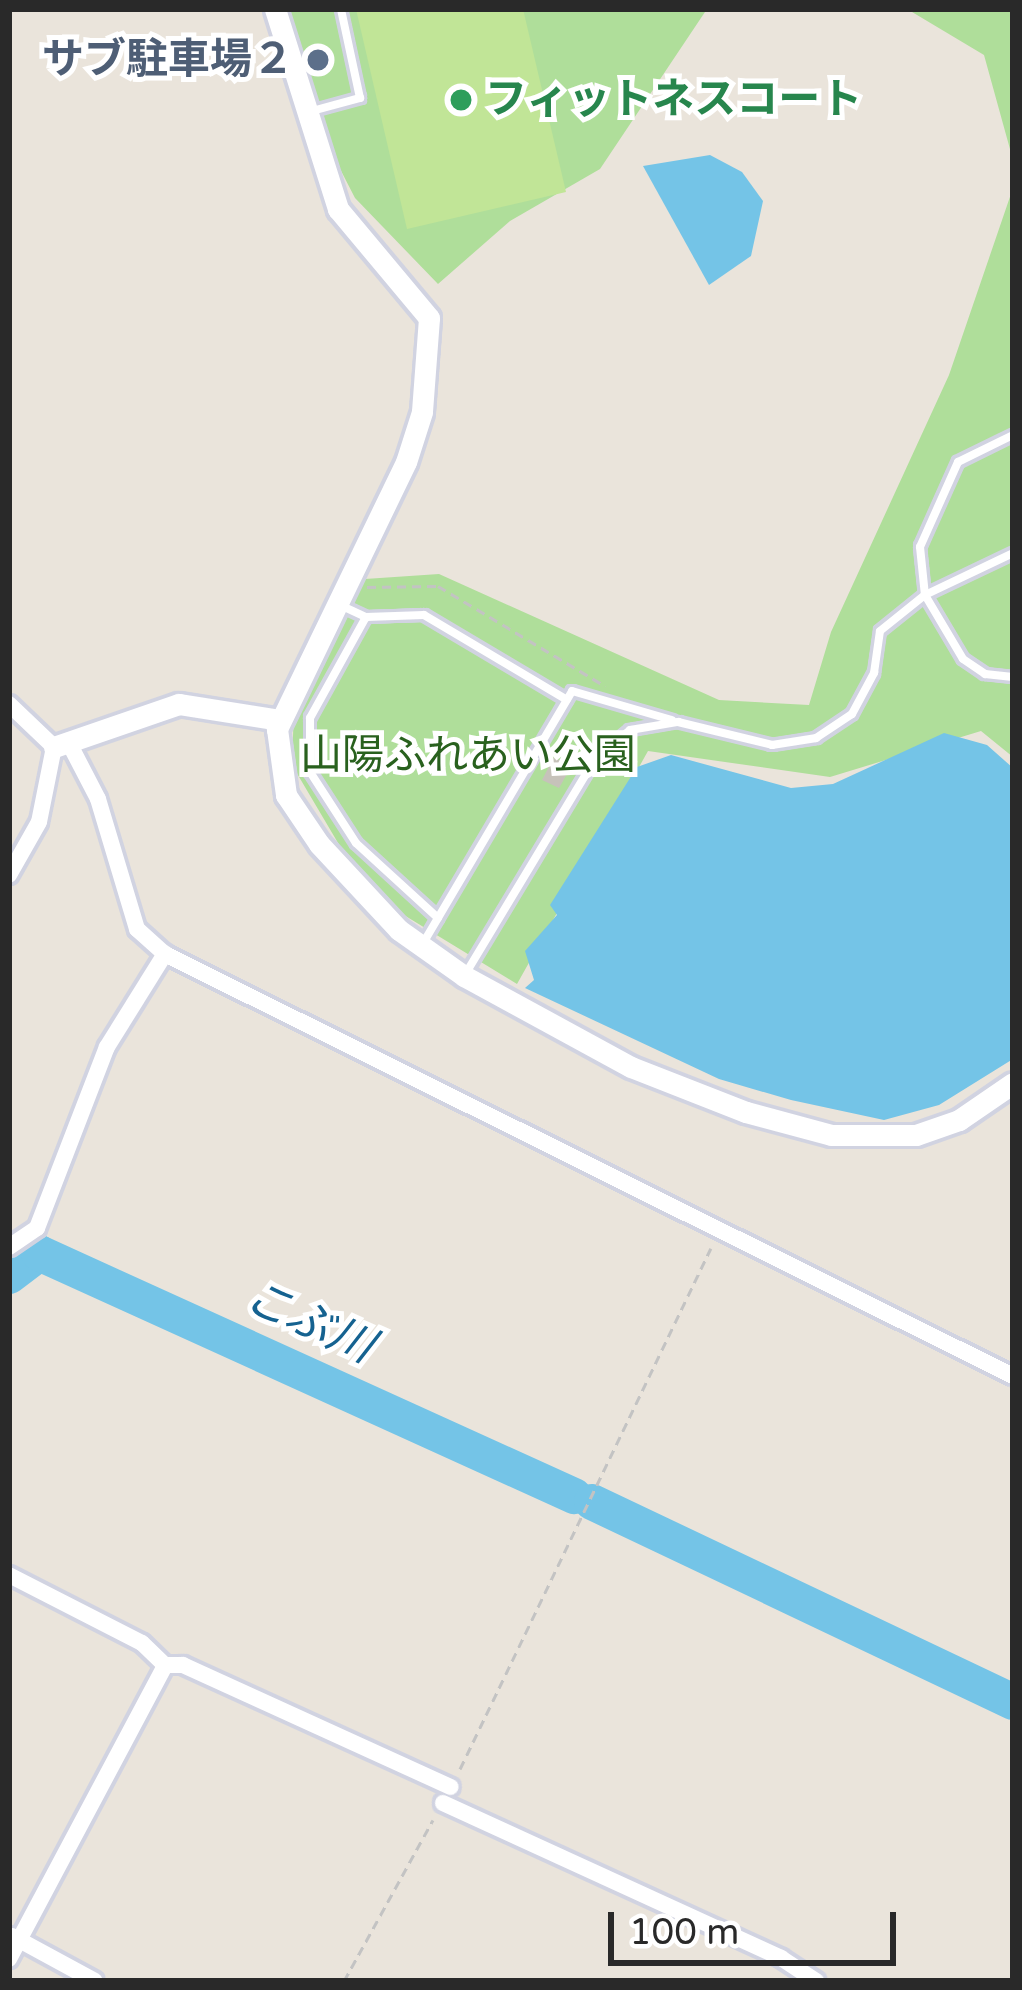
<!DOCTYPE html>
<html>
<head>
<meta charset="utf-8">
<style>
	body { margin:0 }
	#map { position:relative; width:1022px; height:1990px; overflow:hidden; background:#eae4db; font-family:"Varela Round","Noto Sans JP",sans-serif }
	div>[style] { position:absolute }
	.green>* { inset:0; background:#afde9a }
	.pitch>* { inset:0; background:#c1e597 }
	.water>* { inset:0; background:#74c4e7 }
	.river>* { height:36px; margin:-18px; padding:0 18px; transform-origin:18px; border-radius:18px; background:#74c4e7 }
	.building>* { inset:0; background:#c6c2ba }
	.path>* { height:3px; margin-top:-1.5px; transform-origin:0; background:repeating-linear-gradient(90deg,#c3c3c3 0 9px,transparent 0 15px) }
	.roads { filter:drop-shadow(3px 0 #d1d3e1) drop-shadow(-3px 0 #d1d3e1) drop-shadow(0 3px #d1d3e1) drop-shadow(0 -3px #d1d3e1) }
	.service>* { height:8px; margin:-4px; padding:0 4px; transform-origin:4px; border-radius:4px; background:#fff }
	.minor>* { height:16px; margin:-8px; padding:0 8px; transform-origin:8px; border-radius:8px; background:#fff }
	.tertiary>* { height:21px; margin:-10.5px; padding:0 10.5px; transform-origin:10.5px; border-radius:10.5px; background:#fff }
	.dots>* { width:33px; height:33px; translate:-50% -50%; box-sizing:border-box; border:6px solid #fff; border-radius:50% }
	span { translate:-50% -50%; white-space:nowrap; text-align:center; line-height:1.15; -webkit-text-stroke:10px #fff; paint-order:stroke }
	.service-label { font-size:42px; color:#4e5e75; font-weight:700 }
	.right { translate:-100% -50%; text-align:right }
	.leisure-label { font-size:42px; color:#27864d; font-weight:700 }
	.left { translate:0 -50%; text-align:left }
	.park-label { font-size:42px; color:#29611e }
	.water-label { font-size:45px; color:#156290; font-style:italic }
	.frame { position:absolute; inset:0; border:12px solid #292929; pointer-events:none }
	.scale { position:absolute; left:608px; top:1912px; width:288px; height:54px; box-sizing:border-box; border:6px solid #292929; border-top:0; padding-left:15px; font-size:36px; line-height:42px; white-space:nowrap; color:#292929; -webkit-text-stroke:9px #fff; paint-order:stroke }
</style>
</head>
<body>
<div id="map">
	<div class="green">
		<i style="clip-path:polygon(286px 9px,707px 9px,600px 169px,510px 221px,438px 284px,355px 198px,320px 130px)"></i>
		<i style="clip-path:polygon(907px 9px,1013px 9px,1013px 160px,984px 55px)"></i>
		<i style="clip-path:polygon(1013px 188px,1013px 757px,981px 731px,830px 777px,648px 751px,517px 984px,394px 909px,341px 848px,292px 765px,294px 707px,365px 579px,439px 574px,719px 700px,809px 705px,831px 632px,949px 375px)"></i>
	</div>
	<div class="pitch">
		<i style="clip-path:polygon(356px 9px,523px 9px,566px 192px,407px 229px)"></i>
	</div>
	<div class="water">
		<i style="clip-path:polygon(710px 155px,742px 172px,763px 201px,751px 256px,709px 285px,643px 166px)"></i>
		<i style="clip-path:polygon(944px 733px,987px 745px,1013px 768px,1013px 1059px,939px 1105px,884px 1120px,791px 1100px,719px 1079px,525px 988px,534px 980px,525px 951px,557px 915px,550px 905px,637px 767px,671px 755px,791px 788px,833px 784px)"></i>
	</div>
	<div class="river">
		<i style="left:9px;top:1276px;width:38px;rotate:-37deg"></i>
		<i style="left:39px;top:1253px;width:588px;rotate:24.43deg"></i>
		<i style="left:592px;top:1502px;width:466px;rotate:25.4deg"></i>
	</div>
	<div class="building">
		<i style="clip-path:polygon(554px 757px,571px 767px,559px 788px,542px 780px)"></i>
	</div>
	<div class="path">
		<i style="left:367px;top:587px;width:71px;rotate:-0.8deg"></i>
		<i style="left:438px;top:586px;width:195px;rotate:30.9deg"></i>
		<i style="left:460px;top:1769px;width:578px;rotate:-64.28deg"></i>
		<i style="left:344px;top:1981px;width:184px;rotate:-61.1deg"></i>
	</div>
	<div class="roads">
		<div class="service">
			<i style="left:312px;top:111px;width:50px;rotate:-15.2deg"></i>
			<i style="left:360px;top:98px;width:91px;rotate:-102.1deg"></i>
			<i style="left:1013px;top:435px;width:61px;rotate:153.9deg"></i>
			<i style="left:958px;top:462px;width:93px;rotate:114.1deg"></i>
			<i style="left:920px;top:547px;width:48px;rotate:84.1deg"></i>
			<i style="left:925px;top:595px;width:74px;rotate:59.3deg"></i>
			<i style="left:963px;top:659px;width:27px;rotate:34deg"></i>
			<i style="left:985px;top:674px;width:28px;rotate:6deg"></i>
			<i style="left:338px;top:604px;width:31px;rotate:25deg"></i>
			<i style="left:438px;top:918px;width:111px;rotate:-137.6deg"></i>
			<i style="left:356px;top:843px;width:85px;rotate:-122.9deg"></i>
			<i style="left:310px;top:772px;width:54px;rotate:-90deg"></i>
			<i style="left:310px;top:718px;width:115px;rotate:-61deg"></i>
			<i style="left:366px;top:617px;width:58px;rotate:-2deg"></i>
			<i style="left:424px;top:615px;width:166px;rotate:30.7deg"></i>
			<i style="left:422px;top:945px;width:295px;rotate:-59.4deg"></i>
			<i style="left:572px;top:691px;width:104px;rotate:16.2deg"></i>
			<i style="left:466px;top:973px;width:250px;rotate:-58.9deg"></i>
			<i style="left:595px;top:759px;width:45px;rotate:-39.6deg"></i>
			<i style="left:630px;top:730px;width:49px;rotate:-9.5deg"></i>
			<i style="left:678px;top:722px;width:97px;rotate:13.7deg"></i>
			<i style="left:772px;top:745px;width:45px;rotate:-9deg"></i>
			<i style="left:816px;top:738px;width:43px;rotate:-33.7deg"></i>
			<i style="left:852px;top:714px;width:47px;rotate:-61.8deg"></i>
			<i style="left:874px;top:673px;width:42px;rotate:-81.9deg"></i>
			<i style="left:880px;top:631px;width:58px;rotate:-38.7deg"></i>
			<i style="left:925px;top:595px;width:98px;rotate:-25.5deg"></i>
		</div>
		<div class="minor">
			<i style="left:9px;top:704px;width:62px;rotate:43.7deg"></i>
			<i style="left:54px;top:747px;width:76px;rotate:101.3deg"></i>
			<i style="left:39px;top:822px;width:61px;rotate:119.5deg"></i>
			<i style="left:69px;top:743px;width:63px;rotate:62.6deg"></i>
			<i style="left:98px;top:799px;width:136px;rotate:73.3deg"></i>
			<i style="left:137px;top:929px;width:38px;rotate:42deg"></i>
			<i style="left:165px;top:954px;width:947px;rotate:26.46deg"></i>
			<i style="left:9px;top:1247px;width:34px;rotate:-34deg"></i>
			<i style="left:37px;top:1228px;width:194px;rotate:-68.9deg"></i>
			<i style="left:107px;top:1047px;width:110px;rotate:-58.1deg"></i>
			<i style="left:9px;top:1575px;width:149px;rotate:27.1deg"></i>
			<i style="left:142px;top:1643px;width:32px;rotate:44deg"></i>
			<i style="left:165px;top:1665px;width:18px"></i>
			<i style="left:183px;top:1665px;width:294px;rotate:24.5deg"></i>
			<i style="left:443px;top:1803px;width:372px;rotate:24.6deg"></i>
			<i style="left:781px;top:1958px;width:42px;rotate:33.3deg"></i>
			<i style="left:12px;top:1936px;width:94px;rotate:28.5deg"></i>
			<i style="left:9px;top:1959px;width:333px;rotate:-62deg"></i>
		</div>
		<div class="tertiary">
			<i style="left:275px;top:9px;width:210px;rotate:72.5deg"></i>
			<i style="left:338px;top:209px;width:142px;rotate:50.1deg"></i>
			<i style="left:429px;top:318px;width:94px;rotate:94.3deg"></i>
			<i style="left:422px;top:412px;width:52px;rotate:107.7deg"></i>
			<i style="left:406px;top:462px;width:297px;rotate:115.8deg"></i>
			<i style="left:277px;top:729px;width:67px;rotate:82.2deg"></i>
			<i style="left:286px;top:795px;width:59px;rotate:56deg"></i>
			<i style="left:319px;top:844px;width:117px;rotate:47.1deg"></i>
			<i style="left:399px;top:930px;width:80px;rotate:35.3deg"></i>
			<i style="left:464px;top:976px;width:190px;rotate:28.6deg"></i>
			<i style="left:631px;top:1067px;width:123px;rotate:21.4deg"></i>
			<i style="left:746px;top:1112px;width:88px;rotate:15.1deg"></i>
			<i style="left:831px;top:1135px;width:85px"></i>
			<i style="left:916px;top:1135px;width:46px;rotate:-19.2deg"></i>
			<i style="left:959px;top:1120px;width:65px;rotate:-34.4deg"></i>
			<i style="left:54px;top:747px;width:132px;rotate:-19deg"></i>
			<i style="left:179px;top:704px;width:102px;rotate:9deg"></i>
		</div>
	</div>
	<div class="dots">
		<i style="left:318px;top:60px;background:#5c6f8a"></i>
		<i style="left:461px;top:100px;background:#2e9e5b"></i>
	</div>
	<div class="service-label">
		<span class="right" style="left:294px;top:60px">サブ駐車場２</span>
	</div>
	<div class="leisure-label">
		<span class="left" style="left:485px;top:100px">フィットネスコート</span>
	</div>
	<div class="park-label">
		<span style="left:468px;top:756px">山陽ふれあい公園</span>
	</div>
	<div class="water-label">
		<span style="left:309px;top:1323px;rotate:24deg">こぶ川</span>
	</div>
	<div class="frame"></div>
	<div class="scale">100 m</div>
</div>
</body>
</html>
